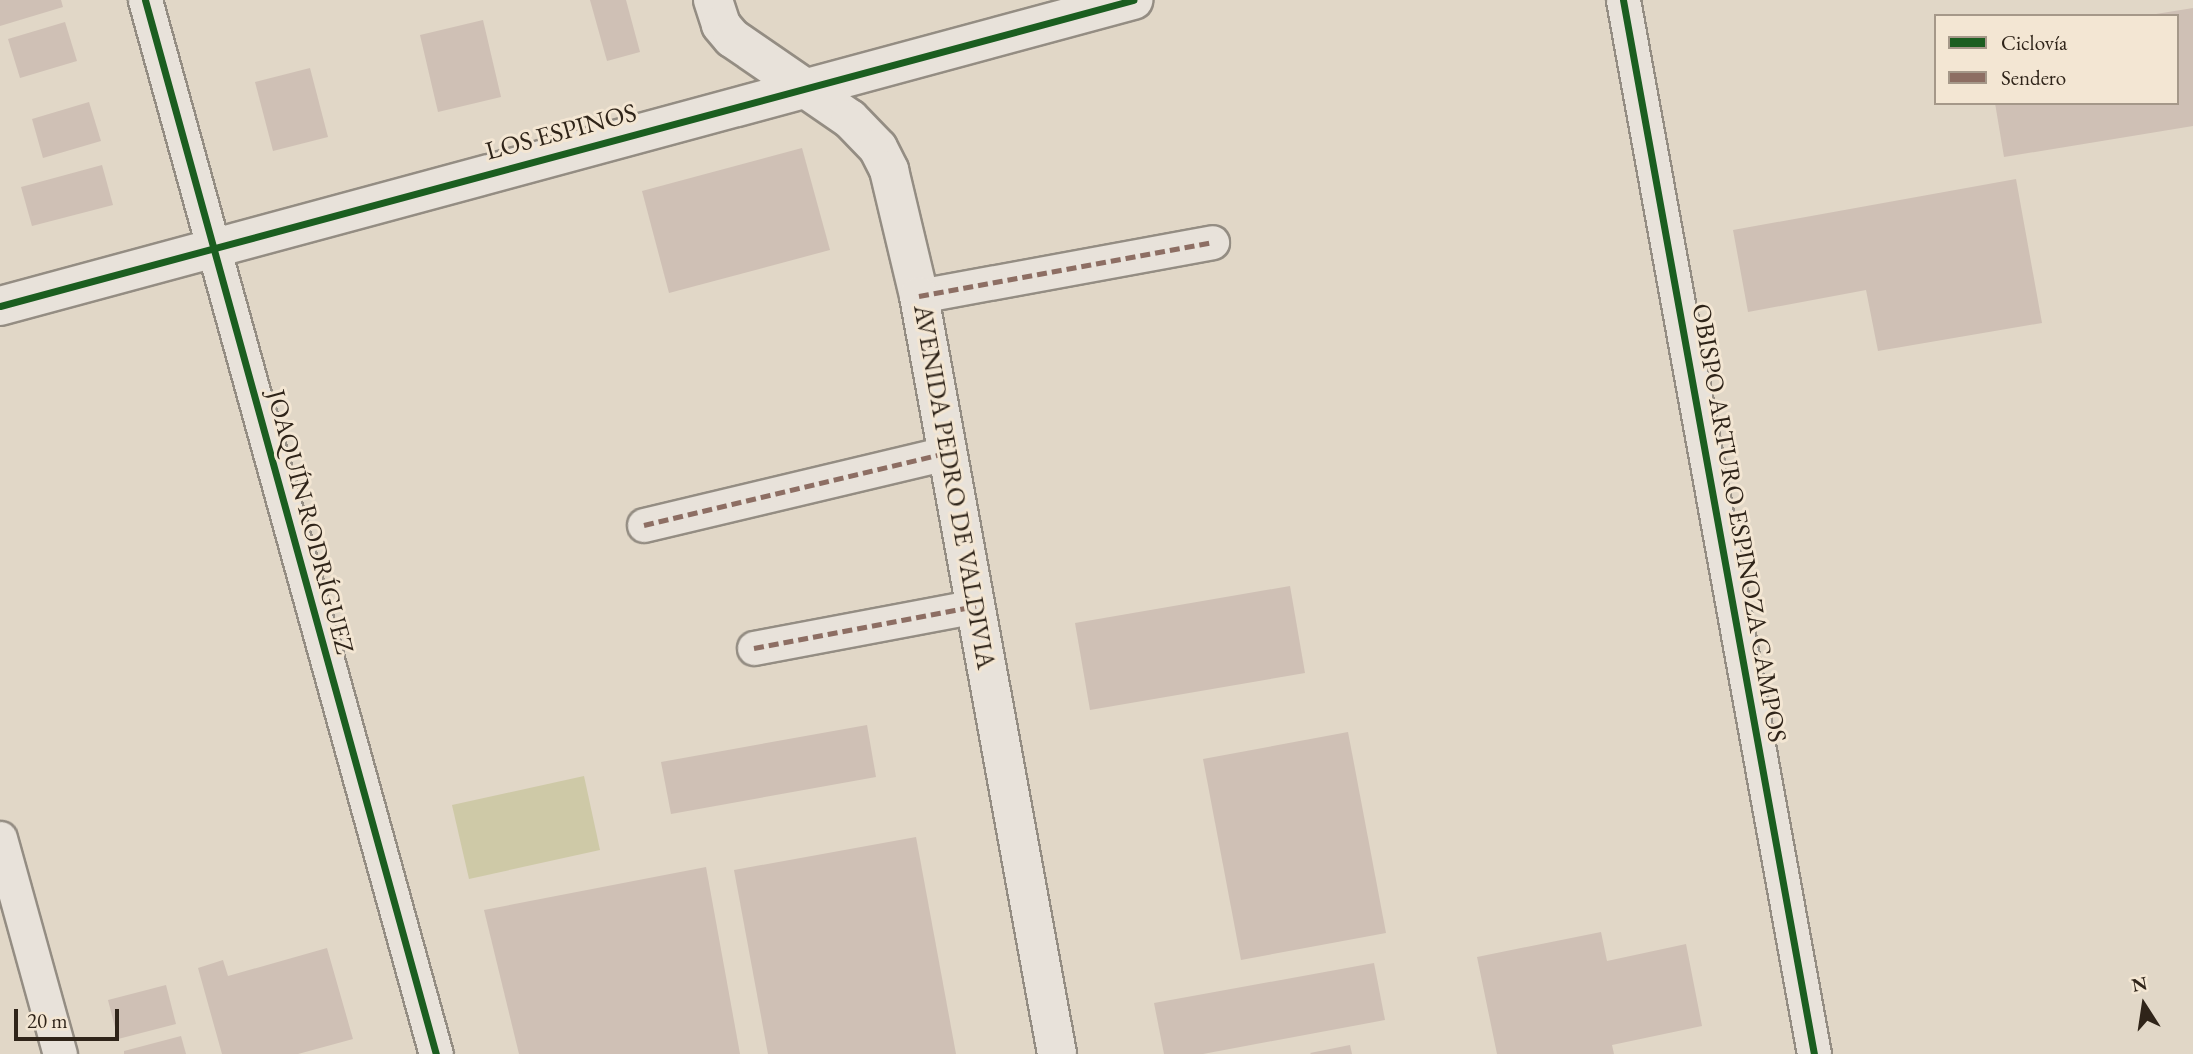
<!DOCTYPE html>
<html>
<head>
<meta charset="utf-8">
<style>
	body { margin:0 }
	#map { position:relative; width:2193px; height:1054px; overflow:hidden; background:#e1d7c7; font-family:"EB Garamond",serif }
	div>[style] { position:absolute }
	.green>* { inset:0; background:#cec9a7 }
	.building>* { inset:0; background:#cfc0b5 }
	.roads { filter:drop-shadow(2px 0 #948d83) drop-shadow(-2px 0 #948d83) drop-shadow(0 2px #948d83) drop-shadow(0 -2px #948d83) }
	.minor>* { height:33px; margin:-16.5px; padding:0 16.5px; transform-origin:16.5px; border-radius:16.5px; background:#e8e2da }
	.tertiary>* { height:38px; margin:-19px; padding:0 19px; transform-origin:19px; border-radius:19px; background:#e8e2da }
	.secondary>* { height:38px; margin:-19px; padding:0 19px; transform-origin:19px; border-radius:19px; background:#e8e2da }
	.quiet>* { height:5px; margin-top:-2.5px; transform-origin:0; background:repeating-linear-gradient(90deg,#8d6e63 0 10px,transparent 0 15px) }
	.cycleway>* { height:7px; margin:-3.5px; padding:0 3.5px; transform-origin:3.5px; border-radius:3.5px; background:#1b5e20 }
	span { translate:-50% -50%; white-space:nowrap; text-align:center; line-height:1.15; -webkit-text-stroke:6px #f3e6d3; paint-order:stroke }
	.street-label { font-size:26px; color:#2f2419 }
	.legend { position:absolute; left:1934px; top:14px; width:245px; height:91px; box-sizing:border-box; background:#f3e6d3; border:2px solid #a59889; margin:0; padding:9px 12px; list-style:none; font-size:21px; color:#2f2419 }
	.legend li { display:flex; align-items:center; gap:14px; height:35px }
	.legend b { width:35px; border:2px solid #a59889 }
	.north { position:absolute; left:2109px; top:970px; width:70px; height:70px; -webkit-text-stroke:5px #f3e6d3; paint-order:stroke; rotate:348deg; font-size:19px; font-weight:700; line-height:28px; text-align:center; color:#2f2419 }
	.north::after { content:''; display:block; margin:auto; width:24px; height:32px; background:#2f2419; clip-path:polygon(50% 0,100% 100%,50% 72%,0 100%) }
	.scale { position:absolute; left:14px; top:1009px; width:105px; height:32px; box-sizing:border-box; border:4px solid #2f2419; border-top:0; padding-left:9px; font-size:21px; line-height:24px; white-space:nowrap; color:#2f2419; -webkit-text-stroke:5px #f3e6d3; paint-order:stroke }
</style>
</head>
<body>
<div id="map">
	<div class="green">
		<i style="clip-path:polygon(584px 776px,600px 850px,469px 879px,452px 805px)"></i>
	</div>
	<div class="building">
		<i style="clip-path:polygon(0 0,61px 0,63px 7px,0 26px)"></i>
		<i style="clip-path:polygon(590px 0,626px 0,640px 52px,607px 61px)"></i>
		<i style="clip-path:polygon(2193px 8px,2193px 126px,2004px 157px,1995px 103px,2177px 103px,2177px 16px,2156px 14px)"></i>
		<i style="clip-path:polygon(483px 20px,501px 97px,438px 112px,420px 35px)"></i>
		<i style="clip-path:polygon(65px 22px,77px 61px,20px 78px,8px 39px)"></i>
		<i style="clip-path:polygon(310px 68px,328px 137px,273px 151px,255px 82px)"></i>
		<i style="clip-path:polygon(89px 102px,101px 141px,43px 158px,32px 119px)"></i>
		<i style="clip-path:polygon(802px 148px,830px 250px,669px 293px,642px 191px)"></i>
		<i style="clip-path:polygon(102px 165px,113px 205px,32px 226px,21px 187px)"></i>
		<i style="clip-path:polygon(2016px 179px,2042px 323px,1878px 351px,1866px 290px,1748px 312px,1733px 230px)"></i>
		<i style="clip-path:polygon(1290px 586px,1305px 673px,1090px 710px,1075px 623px)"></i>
		<i style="clip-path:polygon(867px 725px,876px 777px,671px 814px,661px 762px)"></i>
		<i style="clip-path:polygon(1348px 732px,1386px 933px,1241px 960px,1203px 759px)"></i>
		<i style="clip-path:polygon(916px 837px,956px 1054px,768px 1054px,734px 870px)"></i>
		<i style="clip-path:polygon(706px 867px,740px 1054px,519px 1054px,484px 910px)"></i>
		<i style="clip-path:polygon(1601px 932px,1607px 961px,1686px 944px,1702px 1026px,1612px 1045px,1614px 1054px,1497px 1054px,1477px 957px)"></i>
		<i style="clip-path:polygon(327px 948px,353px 1039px,298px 1054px,222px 1054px,198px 968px,223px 960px,228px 976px)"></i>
		<i style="clip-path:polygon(1374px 963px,1385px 1020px,1203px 1054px,1164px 1054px,1154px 1003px)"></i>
		<i style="clip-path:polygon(166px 985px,176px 1024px,118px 1039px,108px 1000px)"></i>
		<i style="clip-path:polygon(181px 1036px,186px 1054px,124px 1054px,124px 1051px)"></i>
		<i style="clip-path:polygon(1350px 1045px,1352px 1054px,1311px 1054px,1310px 1053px)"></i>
	</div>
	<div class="roads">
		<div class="minor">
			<i style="left:145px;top:0;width:1093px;rotate:74.57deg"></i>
			<i style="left:1623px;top:0;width:1071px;rotate:79.73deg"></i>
			<i style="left:919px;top:296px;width:298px;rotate:-10.4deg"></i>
			<i style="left:644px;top:525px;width:311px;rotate:-13.4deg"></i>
			<i style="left:754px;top:648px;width:226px;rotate:-10.7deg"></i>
			<i style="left:0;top:838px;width:224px;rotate:74.5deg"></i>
		</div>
		<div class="tertiary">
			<i style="left:0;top:306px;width:1174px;rotate:-15.11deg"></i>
		</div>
		<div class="secondary">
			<i style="left:713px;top:0;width:26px;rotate:72deg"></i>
			<i style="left:721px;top:25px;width:17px;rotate:50deg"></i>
			<i style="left:732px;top:38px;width:143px;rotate:34.5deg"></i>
			<i style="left:850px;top:119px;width:40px;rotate:46deg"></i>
			<i style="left:878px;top:148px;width:25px;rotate:63deg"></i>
			<i style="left:889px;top:170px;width:130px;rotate:76.6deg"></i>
			<i style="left:919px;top:296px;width:770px;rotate:79.68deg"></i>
		</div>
	</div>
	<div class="quiet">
		<i style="left:919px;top:296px;width:298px;rotate:-10.4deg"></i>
		<i style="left:644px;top:525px;width:311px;rotate:-13.4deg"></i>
		<i style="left:754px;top:648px;width:226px;rotate:-10.7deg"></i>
	</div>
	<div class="cycleway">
		<i style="left:145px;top:0;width:1093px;rotate:74.57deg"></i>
		<i style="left:1623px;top:0;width:1071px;rotate:79.73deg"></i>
		<i style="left:0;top:306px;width:1174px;rotate:-15.11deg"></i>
	</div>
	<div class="street-label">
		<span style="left:561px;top:132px;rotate:-15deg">LOS ESPINOS</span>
		<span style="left:954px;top:487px;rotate:80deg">AVENIDA PEDRO DE VALDIVIA</span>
		<span style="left:310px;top:522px;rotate:75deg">JOAQUÍN RODRÍGUEZ</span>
		<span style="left:1739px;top:523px;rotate:80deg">OBISPO ARTURO ESPINOZA CAMPOS</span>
	</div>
	<ul class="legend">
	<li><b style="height:9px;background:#1b5e20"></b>Ciclovía</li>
	<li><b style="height:9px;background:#8d6e63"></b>Sendero</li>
	</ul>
	<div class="north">N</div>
	<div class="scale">20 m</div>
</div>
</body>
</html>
